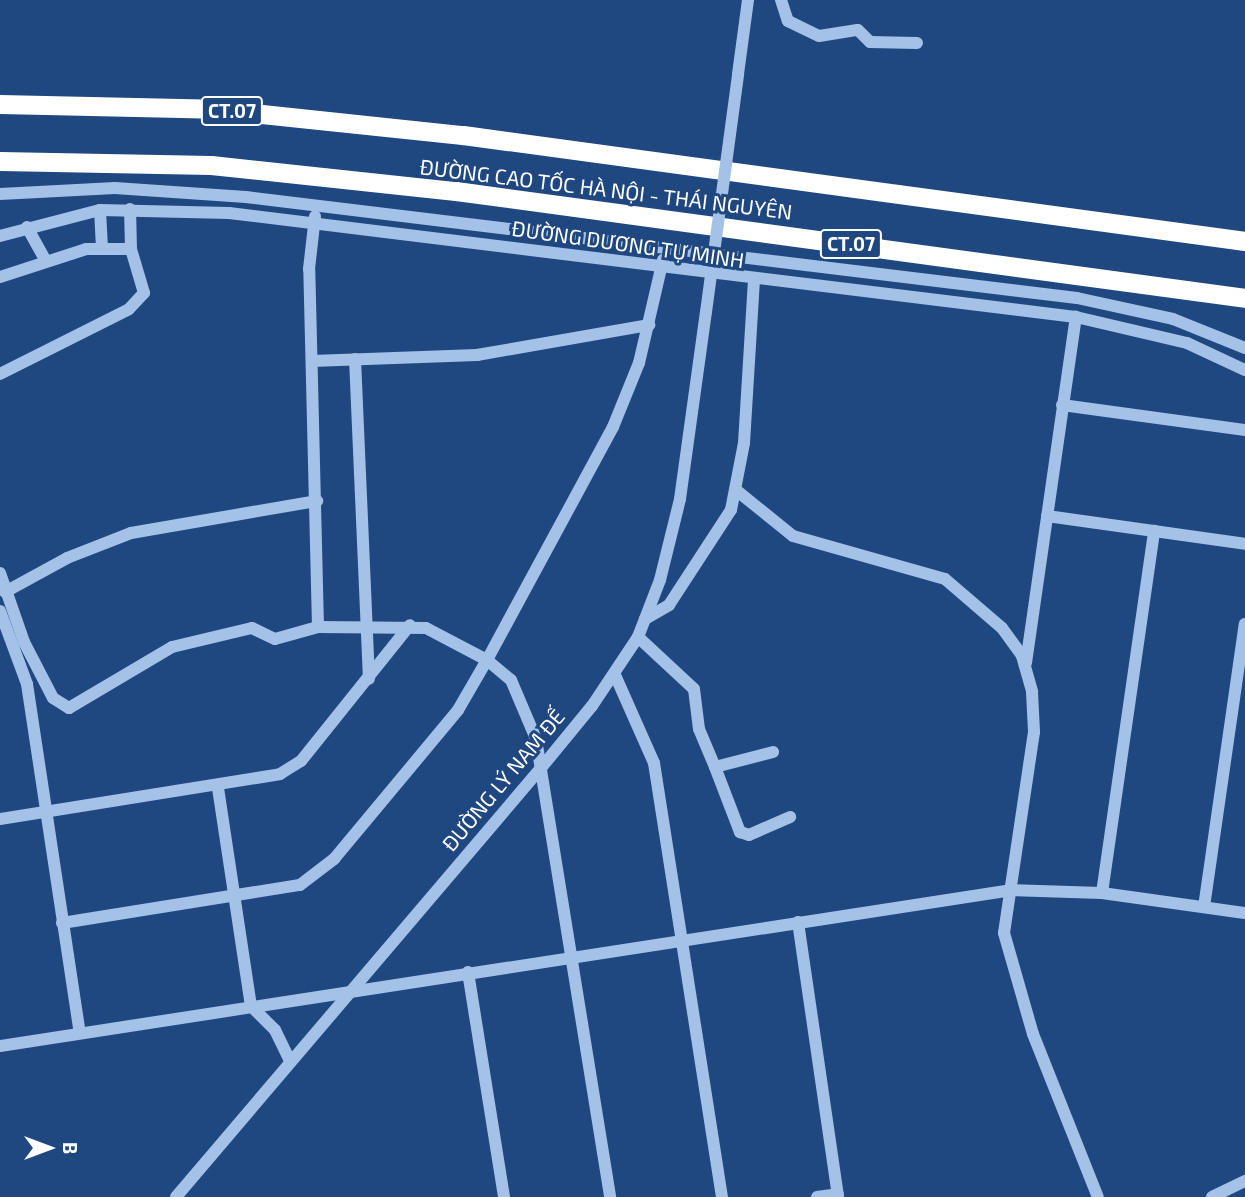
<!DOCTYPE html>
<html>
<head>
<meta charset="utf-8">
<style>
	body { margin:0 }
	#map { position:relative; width:1245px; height:1197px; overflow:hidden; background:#1f4780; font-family:"Exo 2",sans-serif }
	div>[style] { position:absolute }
	.minor>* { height:12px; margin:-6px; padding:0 6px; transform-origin:6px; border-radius:6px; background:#a4c1e8 }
	.highway>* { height:19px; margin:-9.5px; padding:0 9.5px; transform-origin:9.5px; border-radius:9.5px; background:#fff }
	.minor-bridge>* { height:12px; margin:-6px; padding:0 6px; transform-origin:6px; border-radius:6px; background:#a4c1e8 }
	span { translate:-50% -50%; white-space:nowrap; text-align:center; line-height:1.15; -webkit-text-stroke:6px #1f4780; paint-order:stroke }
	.shield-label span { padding:2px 5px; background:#1f4780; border:2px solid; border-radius:5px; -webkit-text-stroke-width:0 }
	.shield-label { font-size:19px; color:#fff; font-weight:700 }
	.street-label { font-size:21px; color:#fff }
	.north { position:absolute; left:14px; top:1113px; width:70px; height:70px; -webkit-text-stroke:5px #1f4780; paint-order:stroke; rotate:90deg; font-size:19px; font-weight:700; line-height:28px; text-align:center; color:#fff }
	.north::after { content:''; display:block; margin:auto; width:24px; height:32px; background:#fff; clip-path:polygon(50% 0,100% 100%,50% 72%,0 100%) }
</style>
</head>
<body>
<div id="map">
	<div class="minor">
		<i style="left:781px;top:0;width:22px;rotate:72deg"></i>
		<i style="left:788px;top:21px;width:34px;rotate:26deg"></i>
		<i style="left:819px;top:36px;width:39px;rotate:-9deg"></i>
		<i style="left:858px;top:30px;width:17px;rotate:45deg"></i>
		<i style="left:870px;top:42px;width:47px;rotate:1.2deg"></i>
		<i style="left:738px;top:74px;width:75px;rotate:-82.3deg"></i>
		<i style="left:0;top:194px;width:115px;rotate:-3deg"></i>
		<i style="left:115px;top:188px;width:131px;rotate:3.9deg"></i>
		<i style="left:246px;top:197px;width:837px;rotate:6.93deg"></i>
		<i style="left:1077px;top:298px;width:98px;rotate:12.3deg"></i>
		<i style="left:1173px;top:319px;width:78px;rotate:21.9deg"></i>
		<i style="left:100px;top:210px;width:38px;rotate:87deg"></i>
		<i style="left:27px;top:227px;width:39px;rotate:61deg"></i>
		<i style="left:0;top:236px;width:103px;rotate:-14.6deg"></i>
		<i style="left:100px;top:210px;width:129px;rotate:1.3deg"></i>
		<i style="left:229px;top:213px;width:853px;rotate:7deg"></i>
		<i style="left:1076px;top:317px;width:114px;rotate:13.2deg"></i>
		<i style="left:1187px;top:343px;width:64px;rotate:25deg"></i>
		<i style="left:0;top:277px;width:90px;rotate:-18deg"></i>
		<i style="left:86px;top:249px;width:45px"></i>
		<i style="left:355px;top:359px;width:320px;rotate:87.5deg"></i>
		<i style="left:312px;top:361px;width:165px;rotate:-2.1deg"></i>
		<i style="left:477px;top:355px;width:175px;rotate:-9.9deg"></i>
		<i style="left:0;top:374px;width:144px;rotate:-26.7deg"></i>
		<i style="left:129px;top:309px;width:22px;rotate:-47deg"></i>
		<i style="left:144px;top:293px;width:46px;rotate:-106.5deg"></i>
		<i style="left:131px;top:249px;width:40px;rotate:-91.4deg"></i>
		<i style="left:1062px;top:405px;width:185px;rotate:7.8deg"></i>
		<i style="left:736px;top:490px;width:73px;rotate:38.9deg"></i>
		<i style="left:793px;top:536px;width:158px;rotate:15.8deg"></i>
		<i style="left:945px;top:579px;width:75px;rotate:40.7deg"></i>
		<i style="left:1002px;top:628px;width:34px;rotate:54deg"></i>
		<i style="left:1022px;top:656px;width:37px;rotate:74deg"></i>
		<i style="left:1032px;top:692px;width:40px;rotate:87.1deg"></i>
		<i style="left:1034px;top:732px;width:203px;rotate:98.5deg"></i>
		<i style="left:1004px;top:933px;width:105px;rotate:74deg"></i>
		<i style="left:1033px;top:1034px;width:175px;rotate:68.3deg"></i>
		<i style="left:1047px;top:516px;width:200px;rotate:8deg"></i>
		<i style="left:0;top:573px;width:73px;rotate:70.8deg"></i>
		<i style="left:24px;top:642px;width:63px;rotate:62.6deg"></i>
		<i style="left:53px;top:698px;width:19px;rotate:32deg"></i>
		<i style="left:69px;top:708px;width:120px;rotate:-30.6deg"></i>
		<i style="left:172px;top:647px;width:82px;rotate:-13.4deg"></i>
		<i style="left:252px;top:628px;width:25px;rotate:26deg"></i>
		<i style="left:275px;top:639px;width:45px;rotate:-15.6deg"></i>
		<i style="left:318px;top:627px;width:358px;rotate:-91.4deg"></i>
		<i style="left:309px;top:269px;width:53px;rotate:-83.5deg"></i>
		<i style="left:5px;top:592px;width:71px;rotate:-28.7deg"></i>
		<i style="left:67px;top:558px;width:69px;rotate:-21.3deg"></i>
		<i style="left:131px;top:533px;width:189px;rotate:-9.8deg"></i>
		<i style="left:0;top:611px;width:78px;rotate:69.7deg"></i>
		<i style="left:27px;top:684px;width:353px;rotate:81.4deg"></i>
		<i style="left:645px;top:619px;width:28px;rotate:-30deg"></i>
		<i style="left:669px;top:605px;width:113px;rotate:-56.9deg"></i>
		<i style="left:731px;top:510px;width:68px;rotate:-79deg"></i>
		<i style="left:744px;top:443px;width:162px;rotate:-86.5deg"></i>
		<i style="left:318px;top:627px;width:108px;rotate:0.5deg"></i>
		<i style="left:426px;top:628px;width:69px;rotate:27.7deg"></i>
		<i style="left:487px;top:660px;width:31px;rotate:40deg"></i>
		<i style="left:511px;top:680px;width:64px;rotate:67deg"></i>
		<i style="left:536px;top:739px;width:464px;rotate:80.8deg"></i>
		<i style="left:638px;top:637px;width:76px;rotate:42.9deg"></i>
		<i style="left:694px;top:689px;width:40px;rotate:82.9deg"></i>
		<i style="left:699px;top:729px;width:41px;rotate:67.2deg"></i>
		<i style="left:715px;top:767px;width:60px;rotate:-14.5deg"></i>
		<i style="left:1026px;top:663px;width:350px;rotate:-81.8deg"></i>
		<i style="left:615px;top:675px;width:96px;rotate:66.1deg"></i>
		<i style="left:654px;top:763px;width:439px;rotate:81.1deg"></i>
		<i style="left:715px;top:767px;width:70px;rotate:69deg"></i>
		<i style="left:740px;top:832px;width:9px;rotate:18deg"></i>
		<i style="left:749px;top:835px;width:45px;rotate:-23.7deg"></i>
		<i style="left:218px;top:788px;width:220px;rotate:81.4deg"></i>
		<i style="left:251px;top:1006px;width:34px;rotate:45deg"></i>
		<i style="left:275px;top:1030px;width:34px;rotate:64deg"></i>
		<i style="left:0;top:819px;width:284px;rotate:-9.1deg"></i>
		<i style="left:280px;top:774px;width:25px;rotate:-32deg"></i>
		<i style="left:301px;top:761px;width:174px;rotate:-51.3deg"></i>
		<i style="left:1102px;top:893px;width:366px;rotate:-81.8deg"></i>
		<i style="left:1204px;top:907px;width:286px;rotate:-81.8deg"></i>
		<i style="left:798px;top:922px;width:278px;rotate:81.7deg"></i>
		<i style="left:62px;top:923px;width:241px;rotate:-9.1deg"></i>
		<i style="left:300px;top:885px;width:43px;rotate:-37.4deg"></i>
		<i style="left:334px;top:859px;width:194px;rotate:-50.2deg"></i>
		<i style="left:458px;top:710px;width:58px;rotate:-59.9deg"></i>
		<i style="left:487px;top:660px;width:265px;rotate:-61.6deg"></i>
		<i style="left:613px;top:427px;width:69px;rotate:-67.9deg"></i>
		<i style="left:639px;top:363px;width:106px;rotate:-76.9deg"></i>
		<i style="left:468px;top:972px;width:228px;rotate:80.9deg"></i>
		<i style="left:0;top:1046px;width:1024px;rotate:-8.76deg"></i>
		<i style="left:1012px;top:890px;width:90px;rotate:1.9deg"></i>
		<i style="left:1102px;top:893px;width:144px;rotate:8deg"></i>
		<i style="left:176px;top:1197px;width:563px;rotate:-49.61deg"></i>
		<i style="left:541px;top:768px;width:80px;rotate:-50.6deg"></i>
		<i style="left:592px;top:706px;width:83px;rotate:-56.3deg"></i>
		<i style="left:638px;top:637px;width:61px;rotate:-68.9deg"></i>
		<i style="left:660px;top:580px;width:83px;rotate:-76.1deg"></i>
		<i style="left:680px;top:499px;width:189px;rotate:-82.1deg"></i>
		<i style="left:817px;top:1197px;width:21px;rotate:-8deg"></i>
		<i style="left:1212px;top:1197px;width:37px;rotate:-26deg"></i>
	</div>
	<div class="highway">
		<i style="left:0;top:104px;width:214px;rotate:1.3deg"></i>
		<i style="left:214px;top:109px;width:250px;rotate:6deg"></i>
		<i style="left:463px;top:135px;width:789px;rotate:7.72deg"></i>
		<i style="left:0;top:161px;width:211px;rotate:1.1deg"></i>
		<i style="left:211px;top:165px;width:246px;rotate:6.1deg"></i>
		<i style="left:456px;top:191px;width:796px;rotate:7.72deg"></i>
	</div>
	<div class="minor-bridge">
		<i style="left:706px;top:312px;width:240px;rotate:-82.3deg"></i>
	</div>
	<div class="shield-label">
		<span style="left:232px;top:111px">CT.07</span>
		<span style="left:851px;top:244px">CT.07</span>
	</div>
	<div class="street-label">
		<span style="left:606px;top:189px;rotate:7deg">ĐƯỜNG CAO TỐC HÀ NỘI - THÁI NGUYÊN</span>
		<span style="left:628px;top:244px;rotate:8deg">ĐƯỜNG DƯƠNG TỰ MINH</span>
		<span style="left:503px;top:780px;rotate:-50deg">ĐƯỜNG LÝ NAM ĐẾ</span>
	</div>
	<div class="north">B</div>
</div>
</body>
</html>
